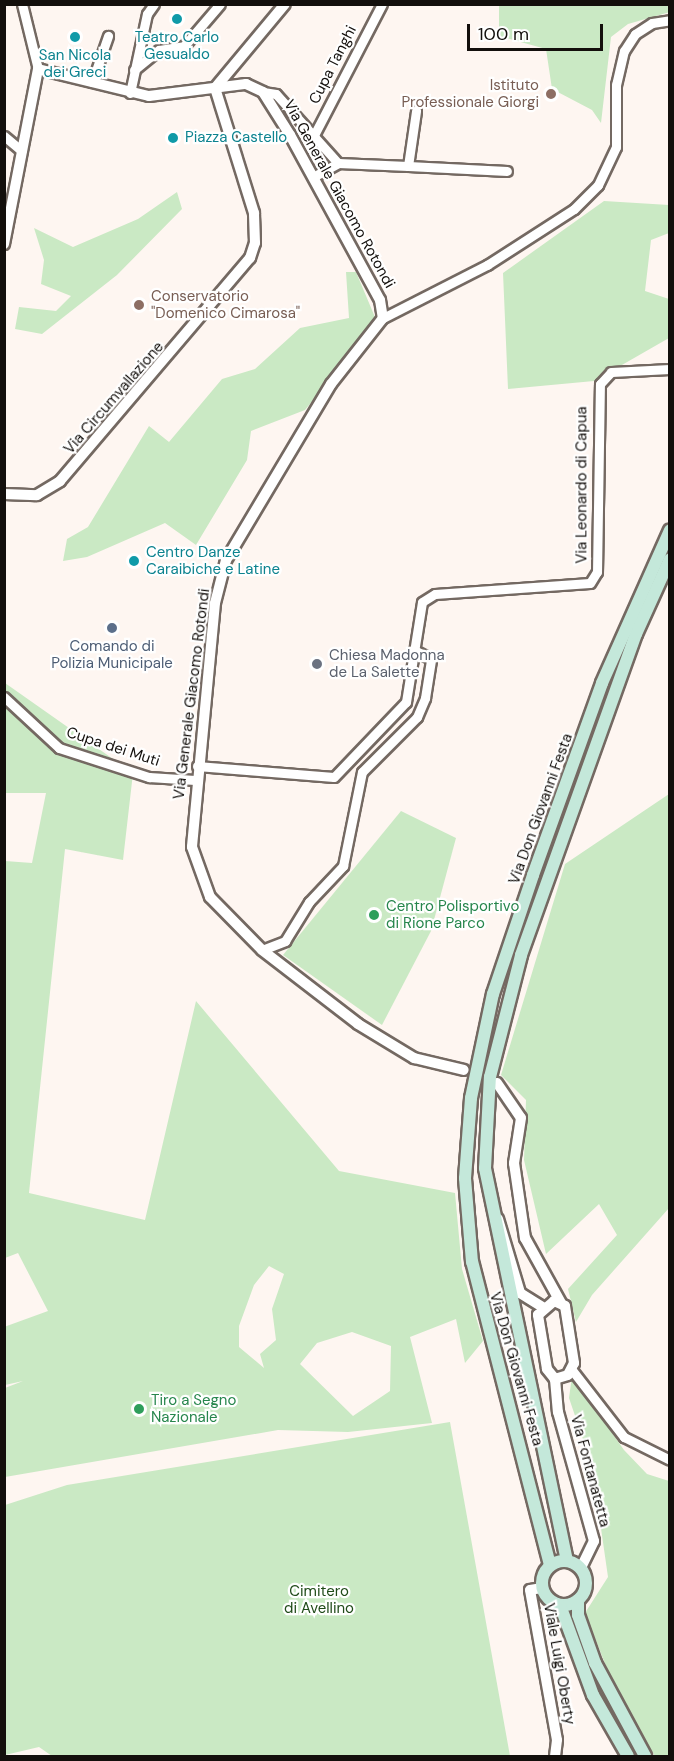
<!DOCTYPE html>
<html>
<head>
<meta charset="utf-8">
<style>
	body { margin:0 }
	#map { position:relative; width:674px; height:1761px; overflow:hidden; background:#fef6f1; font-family:"DM Sans",sans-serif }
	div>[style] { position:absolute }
	.green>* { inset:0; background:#cae9c4 }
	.roads { filter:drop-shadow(2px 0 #746962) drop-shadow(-2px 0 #746962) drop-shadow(0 2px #746962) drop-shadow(0 -2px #746962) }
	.minor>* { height:9px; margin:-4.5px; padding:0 4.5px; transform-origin:4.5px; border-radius:4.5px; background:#fff }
	.tertiary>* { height:10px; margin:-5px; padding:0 5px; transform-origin:5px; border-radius:5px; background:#fff }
	.secondary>* { height:12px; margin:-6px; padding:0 6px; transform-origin:6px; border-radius:6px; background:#c4e8da }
	.secondary>.ring { margin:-6px; padding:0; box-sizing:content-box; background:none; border:12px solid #c4e8da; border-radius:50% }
	.dots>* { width:16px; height:16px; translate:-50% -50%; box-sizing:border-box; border:3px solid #fff; border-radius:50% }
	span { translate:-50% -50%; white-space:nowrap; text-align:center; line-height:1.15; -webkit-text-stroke:4.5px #fff; paint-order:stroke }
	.culture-label { font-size:15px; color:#0d838f }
	.left { translate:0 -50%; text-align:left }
	.street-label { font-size:15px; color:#130f0c }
	.education-label { font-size:15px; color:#785e54 }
	.right { translate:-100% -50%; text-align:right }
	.service-label { font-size:15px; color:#4e5e75 }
	.worship-label { font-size:15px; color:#5b616d }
	.leisure-label { font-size:15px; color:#27864d }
	.park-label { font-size:15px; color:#204b19 }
	.frame { position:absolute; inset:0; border:6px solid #130f0c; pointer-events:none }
	.scale { position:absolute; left:467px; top:24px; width:136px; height:27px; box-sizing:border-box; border:3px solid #130f0c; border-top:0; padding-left:8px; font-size:18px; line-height:21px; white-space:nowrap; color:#130f0c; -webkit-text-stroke:4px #fff; paint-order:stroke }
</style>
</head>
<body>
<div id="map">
	<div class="green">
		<i style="clip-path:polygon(499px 5px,669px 4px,670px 12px,628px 24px,611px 37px,601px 123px,592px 110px,552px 89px,546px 49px,499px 36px)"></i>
		<i style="clip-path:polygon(177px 192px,182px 209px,117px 275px,42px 334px,15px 329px,19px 307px,56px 311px,71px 296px,41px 284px,44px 260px,34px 228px,73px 247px,138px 219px)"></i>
		<i style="clip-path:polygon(604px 201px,669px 205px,669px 233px,651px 240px,645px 291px,669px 299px,669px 338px,594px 381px,508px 389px,503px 273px)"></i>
		<i style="clip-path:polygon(346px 272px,356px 272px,377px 322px,305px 410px,251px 431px,247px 460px,196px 545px,165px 523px,87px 557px,63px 561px,67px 539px,88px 527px,149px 426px,169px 442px,222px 379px,255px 369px,300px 328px,349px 318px)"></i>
		<i style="clip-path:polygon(evenodd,5px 683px,133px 773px,123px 860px,65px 849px,29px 1193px,145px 1220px,196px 1001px,339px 1171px,455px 1193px,462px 1269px,483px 1341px,465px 1363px,456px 1319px,410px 1337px,432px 1423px,348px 1432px,278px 1430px,5px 1477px,5px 1388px,23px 1381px,5px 1385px,4px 1327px,48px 1311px,18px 1253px,5px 1258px,5px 861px,32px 863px,46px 793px,5px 793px,5px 683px,269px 1266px,284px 1274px,272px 1309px,276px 1340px,260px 1354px,264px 1368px,239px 1347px,239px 1326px,254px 1285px,269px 1266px,5px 683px,352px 1332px,391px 1346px,390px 1391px,353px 1416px,300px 1364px,317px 1343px,352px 1332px)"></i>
		<i style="clip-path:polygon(669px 794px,669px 1208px,592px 1295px,576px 1322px,568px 1289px,617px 1235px,599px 1204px,546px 1254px,524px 1160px,526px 1100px,501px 1075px,565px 864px)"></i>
		<i style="clip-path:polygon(401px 811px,456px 838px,431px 931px,382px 1025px,283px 955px)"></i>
		<i style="clip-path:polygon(572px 1376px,624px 1450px,647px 1474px,669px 1481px,669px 1756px,655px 1756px,619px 1699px,585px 1613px,608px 1577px,592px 1466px,569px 1398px)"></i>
		<i style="clip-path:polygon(450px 1422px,510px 1756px,52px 1756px,39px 1747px,5px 1755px,5px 1505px,67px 1485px)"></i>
	</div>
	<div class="roads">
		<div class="minor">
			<i style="left:22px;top:4px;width:67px;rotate:76.2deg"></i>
			<i style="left:134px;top:70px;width:32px;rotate:-39deg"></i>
			<i style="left:159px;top:50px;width:25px;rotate:-9deg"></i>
			<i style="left:184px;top:46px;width:55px;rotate:-49.4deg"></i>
			<i style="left:92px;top:82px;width:49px;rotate:-70.8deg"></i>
			<i style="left:263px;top:92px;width:13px;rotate:9deg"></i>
			<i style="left:276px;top:94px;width:93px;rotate:48.1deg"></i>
			<i style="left:130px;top:93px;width:81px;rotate:-77.9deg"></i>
			<i style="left:147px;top:14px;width:12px;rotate:-55deg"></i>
			<i style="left:4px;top:136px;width:23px;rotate:40deg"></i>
			<i style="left:312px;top:139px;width:152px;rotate:-62.6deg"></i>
			<i style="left:408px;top:166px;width:99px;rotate:2.9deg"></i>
			<i style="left:313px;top:177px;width:29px;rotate:-29deg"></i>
			<i style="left:338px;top:163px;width:70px;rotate:2.5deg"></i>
			<i style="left:408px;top:166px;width:56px;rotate:-81.7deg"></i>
			<i style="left:383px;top:318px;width:117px;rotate:-27deg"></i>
			<i style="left:487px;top:265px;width:103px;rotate:-32.8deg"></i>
			<i style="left:574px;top:209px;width:34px;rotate:-45deg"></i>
			<i style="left:598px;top:185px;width:42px;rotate:-64.7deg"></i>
			<i style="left:616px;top:147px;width:62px;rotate:-90deg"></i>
			<i style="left:616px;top:85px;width:35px;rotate:-77deg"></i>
			<i style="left:624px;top:51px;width:20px;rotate:-57deg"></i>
			<i style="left:635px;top:34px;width:20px;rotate:-33deg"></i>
			<i style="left:652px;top:23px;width:18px;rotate:-9deg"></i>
			<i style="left:4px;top:697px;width:75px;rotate:42.8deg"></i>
			<i style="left:59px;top:748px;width:95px;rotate:17.9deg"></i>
			<i style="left:149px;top:777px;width:46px;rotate:3.7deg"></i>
			<i style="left:197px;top:766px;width:137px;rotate:4.6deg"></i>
			<i style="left:334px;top:777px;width:104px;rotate:-46.2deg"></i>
			<i style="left:406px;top:702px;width:101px;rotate:-80.9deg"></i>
			<i style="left:422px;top:602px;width:15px;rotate:-32deg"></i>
			<i style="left:435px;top:594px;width:155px;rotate:-4.1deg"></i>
			<i style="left:590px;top:583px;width:13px;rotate:-58deg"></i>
			<i style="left:597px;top:572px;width:188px;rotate:-89.1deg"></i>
			<i style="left:600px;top:384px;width:16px;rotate:-47deg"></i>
			<i style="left:611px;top:372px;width:59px;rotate:-2.9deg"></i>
			<i style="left:262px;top:950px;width:25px;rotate:-21deg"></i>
			<i style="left:285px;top:941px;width:46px;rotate:-58.4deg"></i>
			<i style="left:309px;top:902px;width:50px;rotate:-46.6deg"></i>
			<i style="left:343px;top:866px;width:96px;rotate:-78.6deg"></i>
			<i style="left:362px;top:772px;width:78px;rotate:-45deg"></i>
			<i style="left:417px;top:717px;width:21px;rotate:-67deg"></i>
			<i style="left:425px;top:698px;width:39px;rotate:-81deg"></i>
			<i style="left:431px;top:659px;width:17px;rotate:-152deg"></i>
			<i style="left:572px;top:1370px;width:85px;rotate:52.2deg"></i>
			<i style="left:624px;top:1437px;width:51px;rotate:26.6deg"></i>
		</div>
		<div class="tertiary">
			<i style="left:215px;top:88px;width:109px;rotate:-50.2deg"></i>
			<i style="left:4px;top:244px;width:178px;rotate:-79deg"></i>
			<i style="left:38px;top:69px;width:114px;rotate:13.7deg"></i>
			<i style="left:149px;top:96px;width:98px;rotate:-7.1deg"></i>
			<i style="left:246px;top:84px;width:19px;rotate:25deg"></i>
			<i style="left:263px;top:92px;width:51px;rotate:57.9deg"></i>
			<i style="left:290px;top:135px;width:188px;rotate:61.4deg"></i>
			<i style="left:380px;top:300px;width:18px;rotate:81deg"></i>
			<i style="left:383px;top:318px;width:84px;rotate:128.2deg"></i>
			<i style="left:331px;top:384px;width:205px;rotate:120.8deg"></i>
			<i style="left:226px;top:560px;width:44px;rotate:104.3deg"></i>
			<i style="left:215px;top:603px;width:245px;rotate:95.4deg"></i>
			<i style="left:192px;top:847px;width:53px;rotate:70.2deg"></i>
			<i style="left:210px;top:897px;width:74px;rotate:45.5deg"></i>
			<i style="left:262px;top:950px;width:121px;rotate:37.6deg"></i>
			<i style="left:358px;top:1024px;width:66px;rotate:31.3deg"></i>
			<i style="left:414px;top:1058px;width:51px;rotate:13.5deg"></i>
			<i style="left:4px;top:494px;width:33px;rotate:2deg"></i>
			<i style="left:37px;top:495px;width:27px;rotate:-31deg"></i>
			<i style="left:60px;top:481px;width:293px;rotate:-49.6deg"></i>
			<i style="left:250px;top:258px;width:16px;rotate:-72deg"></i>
			<i style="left:255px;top:243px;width:30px;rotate:-92deg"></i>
			<i style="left:254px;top:213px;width:131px;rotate:-107.3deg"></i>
			<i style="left:497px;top:1083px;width:42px;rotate:55.6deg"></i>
			<i style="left:521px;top:1118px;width:46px;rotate:98.8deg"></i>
			<i style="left:514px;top:1163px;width:76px;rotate:81.7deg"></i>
			<i style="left:525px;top:1238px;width:74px;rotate:61deg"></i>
			<i style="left:498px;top:1219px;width:77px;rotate:73.4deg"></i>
			<i style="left:520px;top:1293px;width:26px;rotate:32deg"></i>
			<i style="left:554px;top:1301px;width:12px;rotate:24deg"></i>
			<i style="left:565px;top:1306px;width:58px;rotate:81deg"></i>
			<i style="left:574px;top:1363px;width:13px;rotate:117deg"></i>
			<i style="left:568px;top:1375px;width:14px;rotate:163deg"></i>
			<i style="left:555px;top:1379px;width:13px;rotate:-129deg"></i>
			<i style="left:547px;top:1369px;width:55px;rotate:-99.5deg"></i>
			<i style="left:538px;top:1315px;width:21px;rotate:-41deg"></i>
			<i style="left:555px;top:1379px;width:33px;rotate:85deg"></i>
			<i style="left:558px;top:1412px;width:134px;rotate:74.4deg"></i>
			<i style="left:594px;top:1541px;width:30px;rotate:116deg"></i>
			<i style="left:542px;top:1588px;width:12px;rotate:171deg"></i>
			<i style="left:530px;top:1590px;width:152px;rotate:79.8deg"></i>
			<i style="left:557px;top:1740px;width:16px;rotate:97deg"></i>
		</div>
		<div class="secondary">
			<i class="ring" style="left:542px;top:1561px;width:32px;height:32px"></i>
			<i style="left:567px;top:1561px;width:401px;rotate:-101.8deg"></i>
			<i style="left:485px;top:1168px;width:91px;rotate:-86.9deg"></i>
			<i style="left:490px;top:1077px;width:126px;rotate:-75.7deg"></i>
			<i style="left:521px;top:955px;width:341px;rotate:-70.3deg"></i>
			<i style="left:636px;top:634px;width:82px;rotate:-65.6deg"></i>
			<i style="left:550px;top:1565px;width:313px;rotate:-104.4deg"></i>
			<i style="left:472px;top:1262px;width:84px;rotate:-94.8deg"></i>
			<i style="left:465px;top:1178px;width:80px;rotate:-85.7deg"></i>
			<i style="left:471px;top:1098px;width:106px;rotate:-78.1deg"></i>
			<i style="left:493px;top:994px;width:126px;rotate:-71.4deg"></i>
			<i style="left:533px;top:875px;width:204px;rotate:-70.2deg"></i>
			<i style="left:602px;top:683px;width:167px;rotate:-66deg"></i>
			<i style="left:578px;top:1600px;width:15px;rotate:90deg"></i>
			<i style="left:578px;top:1615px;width:51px;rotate:70.5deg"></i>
			<i style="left:595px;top:1663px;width:106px;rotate:61.7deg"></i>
			<i style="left:560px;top:1605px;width:96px;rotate:69.9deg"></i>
			<i style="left:593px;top:1695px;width:70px;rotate:60.2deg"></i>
		</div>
	</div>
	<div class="dots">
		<i style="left:177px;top:19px;background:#0f9aa8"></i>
		<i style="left:75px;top:37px;background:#0f9aa8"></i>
		<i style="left:551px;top:94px;background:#8d6e63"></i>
		<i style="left:173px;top:138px;background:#0f9aa8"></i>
		<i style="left:139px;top:305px;background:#8d6e63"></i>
		<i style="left:134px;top:561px;background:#0f9aa8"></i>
		<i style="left:112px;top:628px;background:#5c6f8a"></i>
		<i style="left:317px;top:664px;background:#6b7280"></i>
		<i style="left:374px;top:915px;background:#2e9e5b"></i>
		<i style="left:139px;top:1409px;background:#2e9e5b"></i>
	</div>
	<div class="culture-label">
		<span style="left:177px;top:46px">Teatro Carlo<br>Gesualdo</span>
		<span style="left:75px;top:64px">San Nicola<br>dei Greci</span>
		<span class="left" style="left:185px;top:138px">Piazza Castello</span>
		<span class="left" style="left:146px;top:561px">Centro Danze<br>Caraibiche e Latine</span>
	</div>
	<div class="street-label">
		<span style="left:333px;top:65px;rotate:-63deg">Cupa Tanghi</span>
		<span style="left:339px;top:194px;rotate:61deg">Via Generale Giacomo Rotondi</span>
		<span style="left:114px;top:398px;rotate:-49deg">Via Circumvallazione</span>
		<span style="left:582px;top:485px;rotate:-90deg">Via Leonardo di Capua</span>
		<span style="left:192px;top:694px;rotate:-83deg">Via Generale Giacomo Rotondi</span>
		<span style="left:113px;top:747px;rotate:18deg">Cupa dei Muti</span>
		<span style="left:541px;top:809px;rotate:-70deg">Via Don Giovanni Festa</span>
		<span style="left:516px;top:1369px;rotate:74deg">Via Don Giovanni Festa</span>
		<span style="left:590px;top:1471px;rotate:75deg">Via Fontanatetta</span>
		<span style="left:559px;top:1664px;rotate:80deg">Viale Luigi Oberty</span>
	</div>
	<div class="education-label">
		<span class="right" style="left:539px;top:94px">Istituto<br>Professionale Giorgi</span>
		<span class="left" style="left:151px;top:305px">Conservatorio<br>"Domenico Cimarosa"</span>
	</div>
	<div class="service-label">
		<span style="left:112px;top:655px">Comando di<br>Polizia Municipale</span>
	</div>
	<div class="worship-label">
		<span class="left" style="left:329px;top:664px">Chiesa Madonna<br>de La Salette</span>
	</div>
	<div class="leisure-label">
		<span class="left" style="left:386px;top:915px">Centro Polisportivo<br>di Rione Parco</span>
		<span class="left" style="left:151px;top:1409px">Tiro a Segno<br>Nazionale</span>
	</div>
	<div class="park-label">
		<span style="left:319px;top:1600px">Cimitero<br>di Avellino</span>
	</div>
	<div class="frame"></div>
	<div class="scale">100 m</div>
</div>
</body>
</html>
